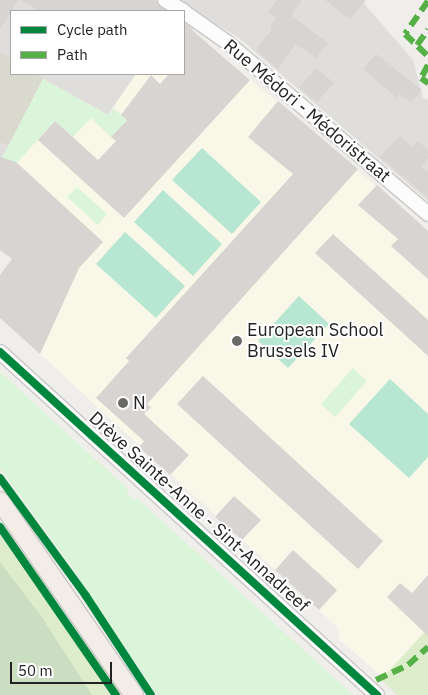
<!DOCTYPE html>
<html>
<head>
<meta charset="utf-8">
<style>
	body { margin:0 }
	#map { position:relative; width:428px; height:695px; overflow:hidden; background:#f0eeeb; font-family:"IBM Plex Sans",sans-serif }
	div>[style] { position:absolute }
	.residential>* { inset:0; background:#dfdedc }
	.education>* { inset:0; background:#f8f7e8 }
	.construction>* { inset:0; background:#d9d9cd }
	.grass>* { inset:0; background:#ddeccb }
	.forest>* { inset:0; background:#cbdec1 }
	.park>* { inset:0; background:#daf5da }
	.pitch>* { inset:0; background:#b7e6d2 }
	.building>* { inset:0; background:#d7d4d2 }
	.roads { filter:drop-shadow(1px 0 #c9c8c7) drop-shadow(-1px 0 #c9c8c7) drop-shadow(0 1px #c9c8c7) drop-shadow(0 -1px #c9c8c7) }
	.minor>* { height:14px; margin:-7px; padding:0 7px; transform-origin:7px; border-radius:7px; background:#fdfcfc }
	.major>* { height:18px; margin:-9px; padding:0 9px; transform-origin:9px; border-radius:9px; background:#f3ede7 }
	.quiet>* { height:6px; margin-top:-3px; transform-origin:0; background:repeating-linear-gradient(90deg,#55b145 0 12px,transparent 0 18px) }
	.cycleway>* { height:8px; margin:-4px; padding:0 4px; transform-origin:4px; border-radius:4px; background:#00873e }
	.dots>* { width:14px; height:14px; translate:-50% -50%; box-sizing:border-box; border:2px solid #fff; border-radius:50% }
	span { translate:-50% -50%; white-space:nowrap; text-align:center; line-height:1.15; -webkit-text-stroke:4px #fff; paint-order:stroke }
	.street-label { font-size:18px; color:#222 }
	.poi-label { font-size:18px; color:#222 }
	.left { translate:0 -50%; text-align:left }
	.legend { position:absolute; left:10px; top:10px; width:175px; height:65px; box-sizing:border-box; background:#fff; border:1px solid #a7a7a7; margin:0; padding:6px 9px; list-style:none; font-size:15px; color:#222 }
	.legend li { display:flex; align-items:center; gap:10px; height:25px }
	.legend b { width:25px; border:1px solid #a7a7a7 }
	.scale { position:absolute; left:10px; top:662px; width:102px; height:22px; box-sizing:border-box; border:2px solid #222; border-top:0; padding-left:6px; font-size:15px; line-height:18px; white-space:nowrap; color:#222; -webkit-text-stroke:4px #fff; paint-order:stroke }
</style>
</head>
<body>
<div id="map">
	<div class="residential">
		<i style="clip-path:polygon(0 0,361px 0,413px 60px,423px 98px,428px 100px,428px 201px,239px 38px,202px 16px,184px 44px,184px 11px,11px 11px,11px 74px,136px 74px,108px 115px,43px 79px,0 162px)"></i>
	</div>
	<div class="education">
		<i style="clip-path:polygon(193px 30px,428px 231px,428px 628px,383px 678px,339px 639px,338px 628px,40px 354px,77px 272px,0 162px,43px 79px,108px 115px,136px 74px,184px 74px,184px 44px)"></i>
	</div>
	<div class="construction">
		<i style="clip-path:polygon(0 52px,11px 59px,11px 74px,36px 74px,43px 79px,9px 145px,0 142px)"></i>
	</div>
	<div class="grass">
		<i style="clip-path:polygon(0 535px,54px 611px,110px 695px,0 695px)"></i>
		<i style="clip-path:polygon(428px 628px,428px 695px,397px 695px,381px 680px)"></i>
	</div>
	<div class="forest">
		<i style="clip-path:polygon(0 562px,41px 616px,92px 695px,0 695px)"></i>
	</div>
	<div class="park">
		<i style="clip-path:polygon(43px 79px,108px 115px,113px 108px,127px 120px,111px 137px,91px 118px,73px 137px,55px 121px,0 181px,0 162px)"></i>
		<i style="clip-path:polygon(77px 187px,107px 214px,98px 225px,67px 197px)"></i>
		<i style="clip-path:polygon(353px 368px,367px 381px,335px 417px,321px 404px)"></i>
		<i style="clip-path:polygon(0 372px,128px 489px,126px 492px,134px 500px,137px 498px,353px 695px,157px 695px,66px 559px,0 468px)"></i>
	</div>
	<div class="pitch">
		<i style="clip-path:polygon(202px 148px,261px 202px,232px 234px,172px 180px)"></i>
		<i style="clip-path:polygon(163px 190px,222px 244px,193px 276px,134px 222px)"></i>
		<i style="clip-path:polygon(125px 232px,185px 286px,156px 318px,96px 264px)"></i>
		<i style="clip-path:polygon(299px 296px,329px 324px,288px 368px,258px 341px)"></i>
		<i style="clip-path:polygon(390px 379px,428px 414px,428px 457px,409px 478px,349px 424px)"></i>
	</div>
	<div class="building">
		<i style="clip-path:polygon(0 0,18px 0,0 29px)"></i>
		<i style="clip-path:polygon(21px 0,156px 0,167px 11px,38px 11px)"></i>
		<i style="clip-path:polygon(277px 0,302px 0,291px 15px,328px 43px,316px 58px,296px 44px,278px 69px,256px 50px,272px 29px,270px 27px,276px 18px,268px 12px)"></i>
		<i style="clip-path:polygon(325px 0,366px 0,350px 19px)"></i>
		<i style="clip-path:polygon(184px 23px,250px 80px,124px 218px,38px 140px,55px 121px,98px 160px,116px 141px,111px 137px,127px 120px,121px 115px,151px 75px,160px 84px,169px 74px,184px 74px)"></i>
		<i style="clip-path:polygon(376px 54px,422px 90px,411px 103px,400px 94px,397px 98px,363px 69px)"></i>
		<i style="clip-path:polygon(316px 68px,334px 83px,317px 102px,299px 87px)"></i>
		<i style="clip-path:polygon(278px 101px,358px 169px,147px 404px,151px 407px,144px 414px,189px 455px,170px 475px,139px 447px,144px 441px,96px 398px,129px 361px,126px 358px,293px 174px,248px 137px)"></i>
		<i style="clip-path:polygon(400px 136px,413px 147px,418px 141px,428px 150px,428px 158px,421px 167px,428px 172px,428px 198px,380px 157px)"></i>
		<i style="clip-path:polygon(0 157px,16px 162px,103px 242px,79px 268px,40px 354px,0 318px,0 275px,12px 259px,0 250px)"></i>
		<i style="clip-path:polygon(377px 185px,428px 231px,428px 279px,391px 246px,398px 239px,358px 205px)"></i>
		<i style="clip-path:polygon(333px 234px,428px 320px,428px 356px,315px 253px)"></i>
		<i style="clip-path:polygon(203px 376px,383px 541px,358px 569px,177px 404px)"></i>
		<i style="clip-path:polygon(234px 496px,261px 520px,242px 540px,215px 517px)"></i>
		<i style="clip-path:polygon(293px 550px,337px 590px,319px 610px,275px 570px)"></i>
		<i style="clip-path:polygon(428px 575px,428px 636px,387px 597px,400px 583px,412px 593px)"></i>
	</div>
	<div class="roads">
		<div class="minor">
			<i style="left:165px;top:0;width:21px;rotate:31deg"></i>
			<i style="left:184px;top:12px;width:54px;rotate:35.2deg"></i>
			<i style="left:228px;top:43px;width:263px;rotate:40.5deg"></i>
			<i style="left:0;top:352px;width:510px;rotate:42.3deg"></i>
		</div>
		<div class="major">
			<i style="left:0;top:501px;width:236px;rotate:55.4deg"></i>
		</div>
	</div>
	<div class="quiet">
		<i style="left:428px;top:1px;width:40px;rotate:124.9deg"></i>
		<i style="left:405px;top:34px;width:32px;rotate:44deg"></i>
		<i style="left:417px;top:45px;width:19px;rotate:-54deg"></i>
		<i style="left:428px;top:65px;width:15px;rotate:118deg"></i>
		<i style="left:421px;top:78px;width:9px;rotate:36deg"></i>
		<i style="left:376px;top:680px;width:35px;rotate:-25deg"></i>
		<i style="left:408px;top:665px;width:27px;rotate:-42deg"></i>
	</div>
	<div class="cycleway">
		<i style="left:0;top:352px;width:510px;rotate:42.3deg"></i>
		<i style="left:0;top:478px;width:146px;rotate:53.9deg"></i>
		<i style="left:86px;top:596px;width:118px;rotate:56.7deg"></i>
		<i style="left:0;top:527px;width:204px;rotate:55.4deg"></i>
	</div>
	<div class="dots">
		<i style="left:237px;top:341px;background:#6a6968"></i>
		<i style="left:123px;top:403px;background:#6a6968"></i>
	</div>
	<div class="street-label">
		<span style="left:307px;top:111px;rotate:40deg">Rue Médori - Médoristraat</span>
		<span style="left:199px;top:512px;rotate:42deg">Drève Sainte-Anne - Sint-Annadreef</span>
	</div>
	<div class="poi-label">
		<span class="left" style="left:247px;top:341px">European School<br>Brussels IV</span>
		<span class="left" style="left:133px;top:403px">N</span>
	</div>
	<ul class="legend">
	<li><b style="height:6px;background:#00873e"></b>Cycle path</li>
	<li><b style="height:6px;background:#55b145"></b>Path</li>
	</ul>
	<div class="scale">50 m</div>
</div>
</body>
</html>
